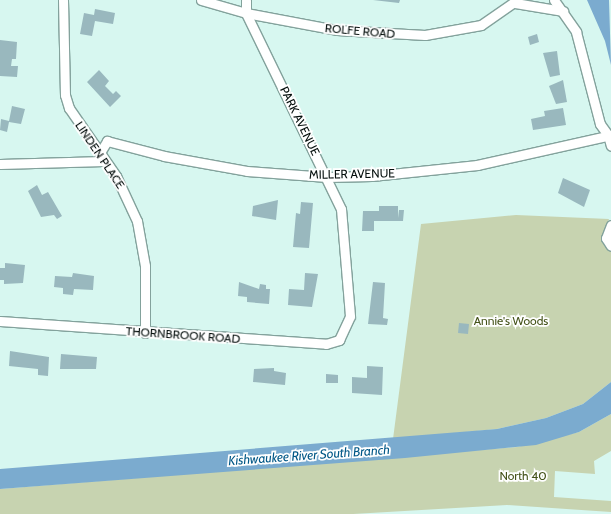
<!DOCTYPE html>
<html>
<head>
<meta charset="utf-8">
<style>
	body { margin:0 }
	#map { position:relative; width:611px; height:514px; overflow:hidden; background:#d7f7f0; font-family:Cabin,sans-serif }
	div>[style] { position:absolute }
	.green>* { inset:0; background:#c7d3b0 }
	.water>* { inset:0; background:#7babcf }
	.building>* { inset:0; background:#99b8be }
	.roads { filter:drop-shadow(1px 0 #83a29c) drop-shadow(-1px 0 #83a29c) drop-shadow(0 1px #83a29c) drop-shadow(0 -1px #83a29c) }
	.minor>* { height:9px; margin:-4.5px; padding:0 4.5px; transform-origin:4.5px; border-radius:4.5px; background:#fff }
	span { translate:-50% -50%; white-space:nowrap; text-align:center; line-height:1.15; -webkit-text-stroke:3.5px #fff; paint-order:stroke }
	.street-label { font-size:12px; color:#050f0d }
	.park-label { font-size:12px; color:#445219 }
	.water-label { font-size:13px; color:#005786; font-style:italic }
</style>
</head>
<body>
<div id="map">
	<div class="green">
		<i style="clip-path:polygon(516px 215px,609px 219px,602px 238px,611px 251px,611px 382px,583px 404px,546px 418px,497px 429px,393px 439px,421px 224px)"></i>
		<i style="clip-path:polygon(611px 414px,611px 451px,594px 461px,595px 474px,555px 471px,554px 497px,611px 501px,611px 512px,507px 505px,353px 514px,0 514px,0 489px,517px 447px,579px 432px)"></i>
	</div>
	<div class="water">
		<i style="clip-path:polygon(587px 0,609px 0,611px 65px,605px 41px)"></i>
		<i style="clip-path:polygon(611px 382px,611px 414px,579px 432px,536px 445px,405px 458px,0 489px,0 469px,497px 429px,546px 418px,583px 404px)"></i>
	</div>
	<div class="building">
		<i style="clip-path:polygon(373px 0,400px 0,399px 3px)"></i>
		<i style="clip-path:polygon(95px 9px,115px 13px,113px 24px,95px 21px,92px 36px,80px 34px,84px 13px,94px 15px)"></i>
		<i style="clip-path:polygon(537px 34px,539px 42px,530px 45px,528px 37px)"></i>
		<i style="clip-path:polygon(0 40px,17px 42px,16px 59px,12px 59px,11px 66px,18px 66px,17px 77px,0 76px)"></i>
		<i style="clip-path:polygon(557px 51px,560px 75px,550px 77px,543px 53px)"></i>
		<i style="clip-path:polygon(99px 70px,109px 81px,105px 86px,113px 94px,116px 91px,121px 96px,110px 107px,87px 82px)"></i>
		<i style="clip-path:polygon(563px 80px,567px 102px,556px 104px,549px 86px)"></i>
		<i style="clip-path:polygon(12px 106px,25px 109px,21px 124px,9px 122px,7px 132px,0 130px,1px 119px,9px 121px)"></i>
		<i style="clip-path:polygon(563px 108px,566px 125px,533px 130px,531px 119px,545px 116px,544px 111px)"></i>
		<i style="clip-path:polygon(563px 178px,590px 190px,584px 207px,558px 193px)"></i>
		<i style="clip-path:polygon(37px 185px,42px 195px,48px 192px,62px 216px,57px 219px,54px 215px,41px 217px,28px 191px)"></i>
		<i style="clip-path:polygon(278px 200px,276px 220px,252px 216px,253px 206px)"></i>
		<i style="clip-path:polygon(301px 202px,313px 203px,309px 248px,293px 247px,296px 213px,300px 214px)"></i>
		<i style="clip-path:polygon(379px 206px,398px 206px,398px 218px,399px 210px,404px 210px,403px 221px,374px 221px,374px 231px,362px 231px,363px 211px,379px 211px)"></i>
		<i style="clip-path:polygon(5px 263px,25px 265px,23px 283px,4px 284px,4px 280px,0 280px,0 268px,5px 268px)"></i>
		<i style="clip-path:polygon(73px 273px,94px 276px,93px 290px,74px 289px,73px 295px,63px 294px,63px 288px,54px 287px,55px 276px,72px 277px)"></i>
		<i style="clip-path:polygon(305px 273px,318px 274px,312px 307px,288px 305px,289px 289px,304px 290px)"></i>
		<i style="clip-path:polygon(239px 282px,259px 289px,260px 284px,266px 285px,266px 289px,270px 289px,269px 304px,247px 302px,247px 297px,238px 296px)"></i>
		<i style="clip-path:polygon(373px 282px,385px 283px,383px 318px,388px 319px,387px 325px,368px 324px)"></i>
		<i style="clip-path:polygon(459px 323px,469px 324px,468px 334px,458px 333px)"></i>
		<i style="clip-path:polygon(10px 351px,49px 357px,48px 376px,38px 375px,38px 369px,9px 366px)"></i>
		<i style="clip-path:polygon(61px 354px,97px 357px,96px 369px,60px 369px)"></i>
		<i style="clip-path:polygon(367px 366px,383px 367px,382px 395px,352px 393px,352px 377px,367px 378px)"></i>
		<i style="clip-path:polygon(274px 368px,274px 371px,286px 373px,285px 385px,253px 382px,254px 369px)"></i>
		<i style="clip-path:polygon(326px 374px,338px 375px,338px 383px,326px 383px)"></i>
	</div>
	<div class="roads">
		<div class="minor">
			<i style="left:63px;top:0;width:95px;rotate:88.8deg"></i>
			<i style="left:65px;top:95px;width:14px;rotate:73deg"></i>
			<i style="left:69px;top:108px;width:83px;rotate:55.3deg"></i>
			<i style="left:116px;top:176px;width:50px;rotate:65deg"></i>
			<i style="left:137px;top:221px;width:46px;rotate:79.9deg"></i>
			<i style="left:145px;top:266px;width:67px;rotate:90deg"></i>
			<i style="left:201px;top:0;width:47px;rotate:16.1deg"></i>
			<i style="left:246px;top:13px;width:93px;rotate:10.6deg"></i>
			<i style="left:337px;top:30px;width:88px;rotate:3.3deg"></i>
			<i style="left:425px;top:35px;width:57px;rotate:-10.1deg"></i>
			<i style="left:481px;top:25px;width:44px;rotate:-34.8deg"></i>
			<i style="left:554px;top:0;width:39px;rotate:55deg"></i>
			<i style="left:576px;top:32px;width:95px;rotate:75.4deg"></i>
			<i style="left:600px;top:124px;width:14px;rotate:54deg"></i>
			<i style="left:608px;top:135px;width:11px;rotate:75deg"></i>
			<i style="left:515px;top:3px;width:49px;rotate:9.5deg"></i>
			<i style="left:101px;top:151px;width:12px;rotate:-59deg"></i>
			<i style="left:107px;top:141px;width:59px;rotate:14.7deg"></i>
			<i style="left:164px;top:156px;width:84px;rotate:10.2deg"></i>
			<i style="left:247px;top:171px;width:80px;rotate:4.3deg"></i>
			<i style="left:327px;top:177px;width:45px;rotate:-1.3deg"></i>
			<i style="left:372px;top:176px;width:106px;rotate:-6deg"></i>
			<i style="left:477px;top:165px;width:137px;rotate:-12.6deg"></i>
			<i style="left:0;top:164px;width:104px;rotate:-1.7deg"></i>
			<i style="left:611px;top:225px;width:14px;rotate:111deg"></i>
			<i style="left:606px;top:238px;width:9px;rotate:58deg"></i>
			<i style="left:0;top:321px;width:327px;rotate:4deg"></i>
			<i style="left:326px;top:344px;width:14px;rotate:-17deg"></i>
			<i style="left:339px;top:340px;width:26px;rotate:-65deg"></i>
			<i style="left:350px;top:316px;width:107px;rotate:-94.8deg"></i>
			<i style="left:341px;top:209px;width:218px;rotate:-115.9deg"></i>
			<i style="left:246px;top:13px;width:13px;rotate:-90deg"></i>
		</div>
	</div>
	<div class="street-label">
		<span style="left:360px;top:31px;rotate:5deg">ROLFE ROAD</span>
		<span style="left:300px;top:121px;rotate:64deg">PARK AVENUE</span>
		<span style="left:100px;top:155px;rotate:56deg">LINDEN PLACE</span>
		<span style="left:352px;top:174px;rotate:-1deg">MILLER AVENUE</span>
		<span style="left:183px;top:335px;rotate:4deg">THORNBROOK ROAD</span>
	</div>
	<div class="park-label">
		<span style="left:511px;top:321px">Annie's Woods</span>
		<span style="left:523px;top:476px">North 40</span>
	</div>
	<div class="water-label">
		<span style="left:309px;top:455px;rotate:-4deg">Kishwaukee River South Branch</span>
	</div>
</div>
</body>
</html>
